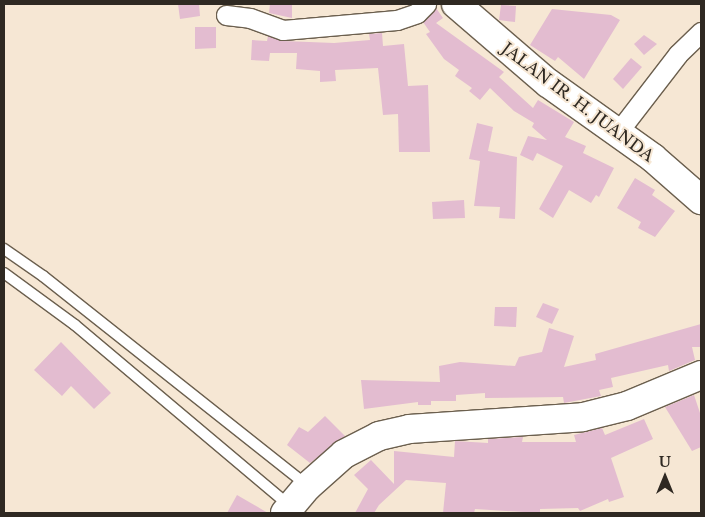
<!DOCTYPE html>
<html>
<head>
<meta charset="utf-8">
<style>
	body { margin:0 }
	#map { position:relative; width:705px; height:517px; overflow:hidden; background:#f6e7d4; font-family:"Libre Baskerville",serif }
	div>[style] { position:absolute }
	.building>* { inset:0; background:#e3bcd0 }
	.roads { filter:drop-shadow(1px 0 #6b5f4e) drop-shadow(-1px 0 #6b5f4e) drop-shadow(0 1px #6b5f4e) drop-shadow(0 -1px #6b5f4e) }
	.lane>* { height:10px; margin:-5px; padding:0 5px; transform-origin:5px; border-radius:5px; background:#fff }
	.street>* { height:19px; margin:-9.5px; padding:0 9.5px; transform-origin:9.5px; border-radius:9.5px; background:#fff }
	.secondary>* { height:28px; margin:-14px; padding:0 14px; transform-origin:14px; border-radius:14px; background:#fff }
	span { translate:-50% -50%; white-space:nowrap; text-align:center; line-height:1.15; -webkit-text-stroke:4px #f6e7d4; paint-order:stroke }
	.street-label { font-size:16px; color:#2f2922 }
	.frame { position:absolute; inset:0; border:5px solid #2f2922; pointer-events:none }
	.north { position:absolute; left:640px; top:452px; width:50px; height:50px; -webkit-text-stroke:4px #f6e7d4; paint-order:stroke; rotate:0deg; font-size:14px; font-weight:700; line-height:20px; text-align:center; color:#2f2922 }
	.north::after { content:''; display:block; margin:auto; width:18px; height:22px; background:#2f2922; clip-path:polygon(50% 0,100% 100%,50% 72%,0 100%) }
</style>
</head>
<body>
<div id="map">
	<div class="building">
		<i style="clip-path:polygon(178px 4px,199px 4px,200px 16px,180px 19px)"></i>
		<i style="clip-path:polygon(270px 4px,292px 4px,292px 18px,269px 13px)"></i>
		<i style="clip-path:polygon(501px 5px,516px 6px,515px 22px,499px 20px)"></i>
		<i style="clip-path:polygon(436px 8px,443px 18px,436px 23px,504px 72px,499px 77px,533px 108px,538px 100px,574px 122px,565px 137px,586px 146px,583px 153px,614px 168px,599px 197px,596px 195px,591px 203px,569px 190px,553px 218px,539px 209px,563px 166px,537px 153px,533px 161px,520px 155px,528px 136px,547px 140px,532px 127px,534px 123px,514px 111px,490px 88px,480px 100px,469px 91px,472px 88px,455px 76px,459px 70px,444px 59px,426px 34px,430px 32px,423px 22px)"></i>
		<i style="clip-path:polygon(552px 9px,611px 15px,620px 20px,584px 79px,558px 57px,555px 61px,530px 45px)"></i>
		<i style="clip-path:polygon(195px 27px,216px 27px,216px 48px,195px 49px)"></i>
		<i style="clip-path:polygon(382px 33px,383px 46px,404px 44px,408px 86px,428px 85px,430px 152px,399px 152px,398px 114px,383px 115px,378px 68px,335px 70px,336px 81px,320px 82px,320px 71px,296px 69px,297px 53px,270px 53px,269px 61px,251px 60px,252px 40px,267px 41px,268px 36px,284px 41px,334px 43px,370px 40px,369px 34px)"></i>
		<i style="clip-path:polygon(644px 35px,657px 44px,644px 55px,634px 44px)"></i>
		<i style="clip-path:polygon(631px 58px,642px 67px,623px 89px,613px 79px)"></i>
		<i style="clip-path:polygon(477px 123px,493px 127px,488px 151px,517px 157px,515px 219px,499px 218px,500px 207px,474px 206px,480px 161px,469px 159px)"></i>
		<i style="clip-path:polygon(635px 178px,655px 190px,652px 195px,675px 211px,655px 237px,638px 228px,641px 222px,617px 208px)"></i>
		<i style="clip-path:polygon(464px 200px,465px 218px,433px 219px,432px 202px)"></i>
		<i style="clip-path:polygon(543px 303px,559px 309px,552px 324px,536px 317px)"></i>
		<i style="clip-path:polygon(495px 307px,517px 307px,516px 327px,494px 326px)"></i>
		<i style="clip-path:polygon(701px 324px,701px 347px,692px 347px,695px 360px,669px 371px,668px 365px,611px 378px,613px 387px,599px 390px,601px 396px,564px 403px,563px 397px,485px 398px,485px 393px,456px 395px,456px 401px,431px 401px,431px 405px,418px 405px,418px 402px,364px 409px,361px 380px,440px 382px,439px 366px,460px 362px,515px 366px,519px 357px,542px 352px,549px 328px,574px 336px,564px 367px,596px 360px,595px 354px)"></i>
		<i style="clip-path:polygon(61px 342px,111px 393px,94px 409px,71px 386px,62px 396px,34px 370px)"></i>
		<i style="clip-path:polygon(694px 395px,701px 416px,701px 447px,692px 451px,665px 407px)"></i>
		<i style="clip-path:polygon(325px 416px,345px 436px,310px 463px,287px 445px,299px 427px,308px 432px)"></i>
		<i style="clip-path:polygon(644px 419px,653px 439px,611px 458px,624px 497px,609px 502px,608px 499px,580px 511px,578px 508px,540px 509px,540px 513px,475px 509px,474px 513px,443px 513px,446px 483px,406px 480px,379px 505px,374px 513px,355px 513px,368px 489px,354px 475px,371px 460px,394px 484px,394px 451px,454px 457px,455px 441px,488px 443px,488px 439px,523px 437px,522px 442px,576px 442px,574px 435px,602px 428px,605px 435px)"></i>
		<i style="clip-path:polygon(237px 495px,268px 513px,227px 513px)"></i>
	</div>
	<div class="roads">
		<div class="lane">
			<i style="left:4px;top:249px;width:47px;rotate:34.7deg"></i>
			<i style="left:43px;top:276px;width:337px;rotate:38.4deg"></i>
			<i style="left:4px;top:273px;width:88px;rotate:36.2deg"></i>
			<i style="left:75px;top:325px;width:280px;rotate:40.1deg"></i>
		</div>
		<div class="street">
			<i style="left:226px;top:15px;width:24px;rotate:7deg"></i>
			<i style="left:250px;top:18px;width:35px;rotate:20deg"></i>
			<i style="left:283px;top:30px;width:114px;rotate:-5deg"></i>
			<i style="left:397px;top:20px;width:21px;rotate:-19deg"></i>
			<i style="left:417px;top:13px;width:13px;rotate:-45deg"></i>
			<i style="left:618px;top:132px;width:98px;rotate:-52.4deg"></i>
			<i style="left:678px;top:54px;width:32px;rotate:-44deg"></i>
		</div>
		<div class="secondary">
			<i style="left:456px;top:4px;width:121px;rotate:40.7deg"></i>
			<i style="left:548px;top:83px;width:129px;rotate:35.5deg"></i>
			<i style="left:653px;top:158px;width:64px;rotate:41.2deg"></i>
			<i style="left:285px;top:513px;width:35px;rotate:-50deg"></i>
			<i style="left:308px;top:486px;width:48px;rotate:-41.6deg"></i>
			<i style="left:344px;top:454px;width:39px;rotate:-27deg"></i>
			<i style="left:379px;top:436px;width:31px;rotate:-13deg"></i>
			<i style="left:409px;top:429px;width:174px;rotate:-3.9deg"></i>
			<i style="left:583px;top:417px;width:45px;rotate:-14deg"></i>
			<i style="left:627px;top:406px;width:80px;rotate:-22.7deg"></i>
		</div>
	</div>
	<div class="street-label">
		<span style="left:578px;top:102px;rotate:37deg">JALAN IR. H. JUANDA</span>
	</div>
	<div class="frame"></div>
	<div class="north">U</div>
</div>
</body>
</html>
